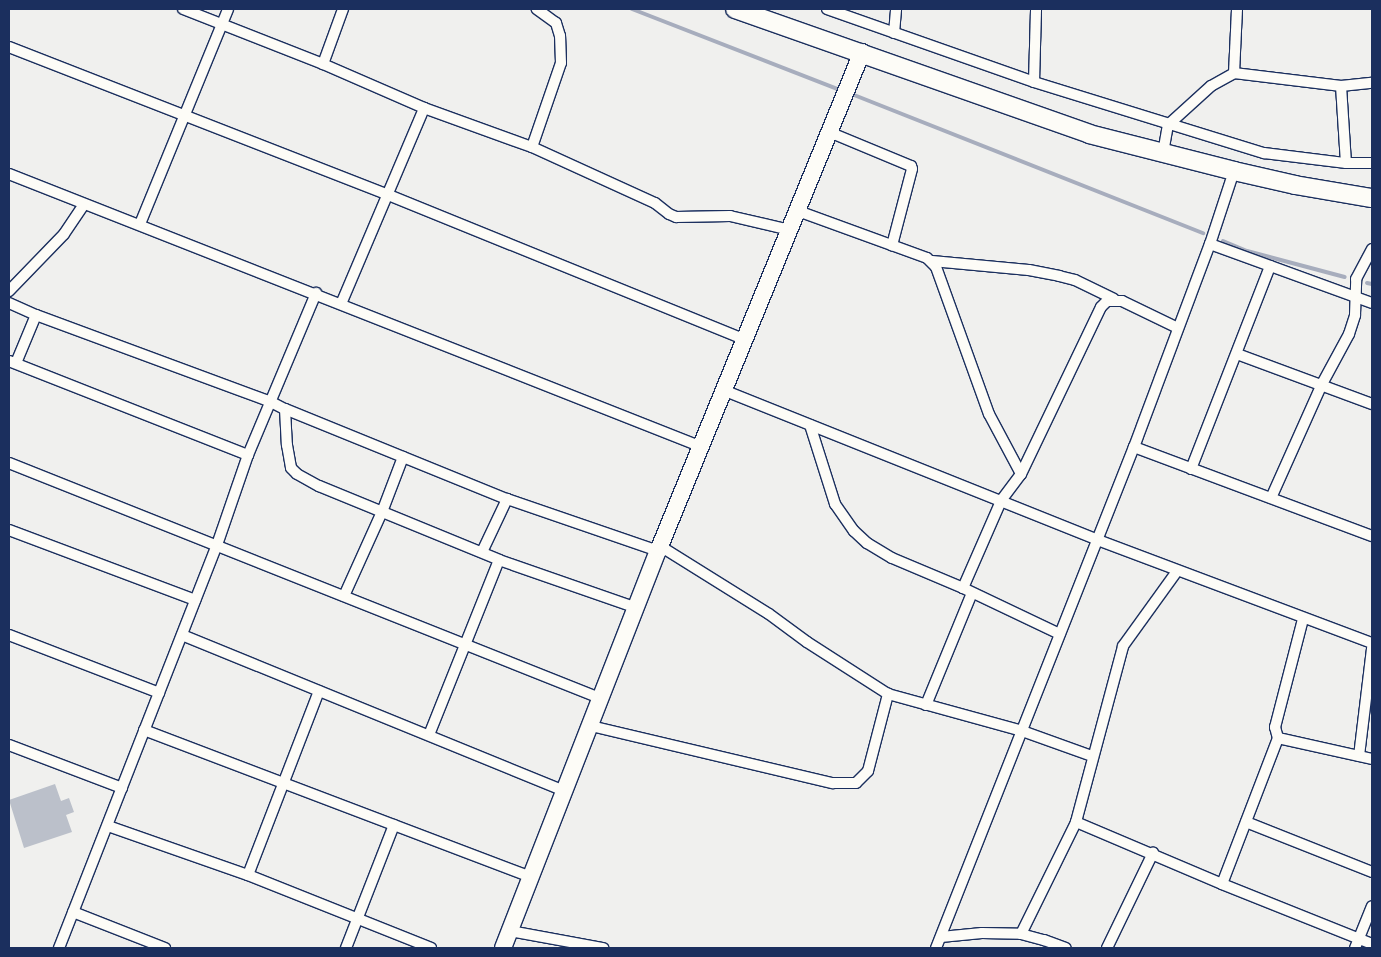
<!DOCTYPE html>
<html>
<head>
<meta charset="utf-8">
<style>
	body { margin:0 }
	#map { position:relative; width:1381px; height:957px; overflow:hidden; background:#f0f0ee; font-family:Pangolin,sans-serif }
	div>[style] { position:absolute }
	.stream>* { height:4px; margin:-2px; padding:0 2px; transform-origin:2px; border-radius:2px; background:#a7adbd }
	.building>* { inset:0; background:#bbc0ca }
	.roads { filter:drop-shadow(1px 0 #1b2f5e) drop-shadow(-1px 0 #1b2f5e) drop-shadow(0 1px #1b2f5e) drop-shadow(0 -1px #1b2f5e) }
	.minor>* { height:10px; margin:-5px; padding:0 5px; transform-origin:5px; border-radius:5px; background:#fdfcf7 }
	.primary>* { height:16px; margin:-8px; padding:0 8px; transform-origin:8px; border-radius:8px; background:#fdfcf7 }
	.trunk>* { height:18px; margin:-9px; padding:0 9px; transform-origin:9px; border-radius:9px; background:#fdfcf7 }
	span { translate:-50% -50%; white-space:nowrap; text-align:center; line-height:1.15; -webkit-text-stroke:4.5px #fdfcf7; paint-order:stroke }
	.frame { position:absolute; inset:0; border:10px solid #1b2f5e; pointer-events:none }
</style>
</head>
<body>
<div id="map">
	<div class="stream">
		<i style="left:632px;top:9px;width:225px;rotate:21.3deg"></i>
		<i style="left:849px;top:93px;width:381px;rotate:21.6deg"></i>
		<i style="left:1223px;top:241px;width:26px;rotate:23deg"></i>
		<i style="left:1247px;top:251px;width:101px;rotate:14.9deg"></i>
		<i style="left:1367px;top:283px;width:5px;rotate:11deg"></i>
	</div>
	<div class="building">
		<i style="clip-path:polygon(55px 784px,61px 801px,69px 798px,74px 812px,66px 815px,72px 832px,24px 848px,9px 800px)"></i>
	</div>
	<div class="roads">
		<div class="minor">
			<i style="left:183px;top:9px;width:150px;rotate:21.4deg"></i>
			<i style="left:323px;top:64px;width:110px;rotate:23.5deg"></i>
			<i style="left:424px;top:108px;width:115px;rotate:19.9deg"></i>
			<i style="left:532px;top:147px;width:135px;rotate:24.5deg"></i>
			<i style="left:655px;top:203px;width:18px;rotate:38deg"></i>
			<i style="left:669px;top:214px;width:8px;rotate:23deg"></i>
			<i style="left:676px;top:217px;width:54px;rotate:-1.1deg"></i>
			<i style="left:730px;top:216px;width:62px;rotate:13.1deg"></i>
			<i style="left:827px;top:9px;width:219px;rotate:19.4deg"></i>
			<i style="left:1034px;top:82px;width:241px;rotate:17.2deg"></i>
			<i style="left:1264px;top:153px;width:83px;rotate:7deg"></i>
			<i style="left:1346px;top:163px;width:26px"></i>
			<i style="left:894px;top:33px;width:24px;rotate:-85deg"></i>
			<i style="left:9px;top:47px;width:405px;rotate:21.3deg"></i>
			<i style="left:386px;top:194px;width:388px;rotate:22.1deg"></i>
			<i style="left:323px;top:64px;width:59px;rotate:-70deg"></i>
			<i style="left:1234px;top:73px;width:108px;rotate:6.9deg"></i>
			<i style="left:1341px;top:86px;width:31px;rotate:-6deg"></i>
			<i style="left:1034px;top:82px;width:73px;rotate:-88.4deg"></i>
			<i style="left:1341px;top:86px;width:77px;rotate:86.3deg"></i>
			<i style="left:829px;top:132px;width:89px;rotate:22.5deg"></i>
			<i style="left:911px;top:166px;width:3px;rotate:72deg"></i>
			<i style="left:912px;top:169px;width:79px;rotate:104.7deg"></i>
			<i style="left:532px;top:147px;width:89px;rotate:-71deg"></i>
			<i style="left:561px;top:63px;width:27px;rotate:-92deg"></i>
			<i style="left:560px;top:36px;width:14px;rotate:-107deg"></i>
			<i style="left:556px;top:23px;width:24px;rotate:-144deg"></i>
			<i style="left:1163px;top:153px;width:28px;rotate:-80deg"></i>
			<i style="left:1168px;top:125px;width:58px;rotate:-42.2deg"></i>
			<i style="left:1211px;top:86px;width:26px;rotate:-29deg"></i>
			<i style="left:1234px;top:73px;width:64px;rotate:-87.3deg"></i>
			<i style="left:9px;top:174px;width:745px;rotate:21.5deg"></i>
			<i style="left:798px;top:211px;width:137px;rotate:20deg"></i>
			<i style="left:927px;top:258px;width:13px;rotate:45deg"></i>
			<i style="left:936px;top:267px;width:156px;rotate:70.2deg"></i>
			<i style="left:989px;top:414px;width:68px;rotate:61.9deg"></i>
			<i style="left:1021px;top:474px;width:34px;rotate:127deg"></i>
			<i style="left:1001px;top:501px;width:95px;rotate:113.6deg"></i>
			<i style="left:140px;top:224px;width:232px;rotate:-67.7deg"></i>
			<i style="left:1210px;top:244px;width:172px;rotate:20deg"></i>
			<i style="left:932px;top:261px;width:97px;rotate:5.3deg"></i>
			<i style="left:1029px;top:270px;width:31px;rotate:11deg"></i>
			<i style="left:1059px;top:276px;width:16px;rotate:14deg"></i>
			<i style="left:1075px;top:280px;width:43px;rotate:26deg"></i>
			<i style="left:9px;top:291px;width:79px;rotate:-46deg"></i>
			<i style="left:64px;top:234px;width:36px;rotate:-56deg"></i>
			<i style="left:9px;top:303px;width:30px;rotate:24deg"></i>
			<i style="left:36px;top:315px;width:248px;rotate:20.3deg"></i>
			<i style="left:269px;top:401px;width:18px;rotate:27deg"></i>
			<i style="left:285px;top:409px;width:240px;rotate:22.1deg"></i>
			<i style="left:507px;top:499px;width:160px;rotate:19deg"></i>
			<i style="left:341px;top:304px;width:213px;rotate:-67deg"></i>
			<i style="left:1237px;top:354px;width:144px;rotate:20.3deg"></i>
			<i style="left:9px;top:361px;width:257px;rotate:21.5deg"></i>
			<i style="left:16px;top:363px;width:52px;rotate:-67.4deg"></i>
			<i style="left:723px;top:390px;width:401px;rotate:21.8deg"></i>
			<i style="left:1095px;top:539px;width:296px;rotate:20.6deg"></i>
			<i style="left:285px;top:409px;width:36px;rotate:87deg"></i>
			<i style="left:287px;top:445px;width:23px;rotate:80deg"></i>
			<i style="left:291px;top:468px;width:8px;rotate:45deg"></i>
			<i style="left:297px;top:474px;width:25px;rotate:29deg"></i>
			<i style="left:319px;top:486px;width:195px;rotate:22.3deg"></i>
			<i style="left:499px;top:560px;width:146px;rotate:19.2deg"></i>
			<i style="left:810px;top:425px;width:83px;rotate:72.4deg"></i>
			<i style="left:835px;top:504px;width:33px;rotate:55deg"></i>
			<i style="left:854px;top:531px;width:18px;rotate:43deg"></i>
			<i style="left:867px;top:543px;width:29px;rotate:31deg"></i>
			<i style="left:892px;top:558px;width:77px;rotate:22.9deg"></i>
			<i style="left:963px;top:588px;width:107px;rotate:25.4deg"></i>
			<i style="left:1134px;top:447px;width:254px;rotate:20.5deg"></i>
			<i style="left:9px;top:463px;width:638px;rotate:21.7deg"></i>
			<i style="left:1191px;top:469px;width:218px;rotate:-68.7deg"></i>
			<i style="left:1021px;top:474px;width:185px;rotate:-64.4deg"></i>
			<i style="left:1101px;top:307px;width:8px;rotate:-45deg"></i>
			<i style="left:1107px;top:301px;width:15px"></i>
			<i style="left:1122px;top:301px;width:62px;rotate:25.7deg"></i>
			<i style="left:1271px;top:498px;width:125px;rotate:-65.9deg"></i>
			<i style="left:1322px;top:384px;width:57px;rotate:-61.6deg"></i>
			<i style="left:1349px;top:334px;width:20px;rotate:-72deg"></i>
			<i style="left:1355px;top:315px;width:36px;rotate:-88deg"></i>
			<i style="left:1356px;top:279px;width:34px;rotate:-62deg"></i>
			<i style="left:9px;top:530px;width:199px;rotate:20.6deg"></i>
			<i style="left:660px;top:546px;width:128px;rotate:32deg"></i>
			<i style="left:769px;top:614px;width:47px;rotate:36.4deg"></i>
			<i style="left:807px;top:642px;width:96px;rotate:32.7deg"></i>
			<i style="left:888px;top:694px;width:139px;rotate:15.4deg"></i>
			<i style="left:1022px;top:731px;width:74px;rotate:19.7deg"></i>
			<i style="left:482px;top:552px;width:59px;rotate:-64.7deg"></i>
			<i style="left:344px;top:596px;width:92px;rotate:-65.7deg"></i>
			<i style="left:382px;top:512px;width:59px;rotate:-69.1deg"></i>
			<i style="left:1303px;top:619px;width:112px;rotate:104.5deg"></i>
			<i style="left:1275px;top:727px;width:11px;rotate:75deg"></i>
			<i style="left:1278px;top:738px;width:96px;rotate:12.6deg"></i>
			<i style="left:9px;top:635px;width:161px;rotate:21.1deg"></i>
			<i style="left:182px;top:635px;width:414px;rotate:22.2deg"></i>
			<i style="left:926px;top:705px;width:121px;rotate:-67.7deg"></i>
			<i style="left:591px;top:726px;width:249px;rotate:13.3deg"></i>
			<i style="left:833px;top:783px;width:23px"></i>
			<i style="left:856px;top:783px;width:17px;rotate:-45deg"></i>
			<i style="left:868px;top:771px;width:80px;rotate:-75.4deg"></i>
			<i style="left:144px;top:730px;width:414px;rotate:20.8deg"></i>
			<i style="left:429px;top:735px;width:188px;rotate:-68.2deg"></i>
			<i style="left:9px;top:745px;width:121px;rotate:20.8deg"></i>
			<i style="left:1359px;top:756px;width:109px;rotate:-83.1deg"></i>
			<i style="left:1076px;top:822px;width:159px;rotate:23deg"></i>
			<i style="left:1222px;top:884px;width:162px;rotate:21.8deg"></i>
			<i style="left:1246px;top:822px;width:136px;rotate:21.6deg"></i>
			<i style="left:108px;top:826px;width:148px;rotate:19.3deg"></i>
			<i style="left:248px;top:875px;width:197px;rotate:21.7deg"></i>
			<i style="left:248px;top:875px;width:197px;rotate:-68.9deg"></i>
			<i style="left:1222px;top:884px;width:156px;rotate:-69deg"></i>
			<i style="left:73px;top:912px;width:99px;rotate:21.4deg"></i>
			<i style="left:510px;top:931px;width:95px;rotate:10.4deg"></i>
			<i style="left:1021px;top:934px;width:125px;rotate:-63.8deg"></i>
			<i style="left:1076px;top:822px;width:182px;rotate:-75deg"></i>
			<i style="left:1123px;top:646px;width:92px;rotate:-54.2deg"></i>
			<i style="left:941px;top:937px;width:41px;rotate:-5.6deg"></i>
			<i style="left:982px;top:933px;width:39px;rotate:1deg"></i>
			<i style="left:1021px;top:934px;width:24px;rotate:15deg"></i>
			<i style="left:1044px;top:940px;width:23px;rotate:20deg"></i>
			<i style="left:59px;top:948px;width:433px;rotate:-68.6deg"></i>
			<i style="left:217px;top:545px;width:95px;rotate:-71deg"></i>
			<i style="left:248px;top:455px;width:176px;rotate:-67.2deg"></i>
			<i style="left:346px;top:948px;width:132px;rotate:-68.7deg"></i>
			<i style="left:936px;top:948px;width:539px;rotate:-68.44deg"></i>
			<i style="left:1134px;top:447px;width:217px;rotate:-69.5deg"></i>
			<i style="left:1210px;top:244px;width:77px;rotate:-71.8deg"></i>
			<i style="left:1107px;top:948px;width:106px;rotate:-64.2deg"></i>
			<i style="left:1355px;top:948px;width:45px;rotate:-68deg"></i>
		</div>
		<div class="primary">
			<i style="left:503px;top:948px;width:426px;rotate:-68.7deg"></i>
			<i style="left:658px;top:551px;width:539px;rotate:-67.76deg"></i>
		</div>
		<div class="trunk">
			<i style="left:735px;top:9px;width:375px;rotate:19.4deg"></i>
			<i style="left:1089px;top:134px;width:150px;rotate:14.3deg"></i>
			<i style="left:1234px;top:171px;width:63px;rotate:12.9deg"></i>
			<i style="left:1295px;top:185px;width:78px;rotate:9.6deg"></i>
		</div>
	</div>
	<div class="frame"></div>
</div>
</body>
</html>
